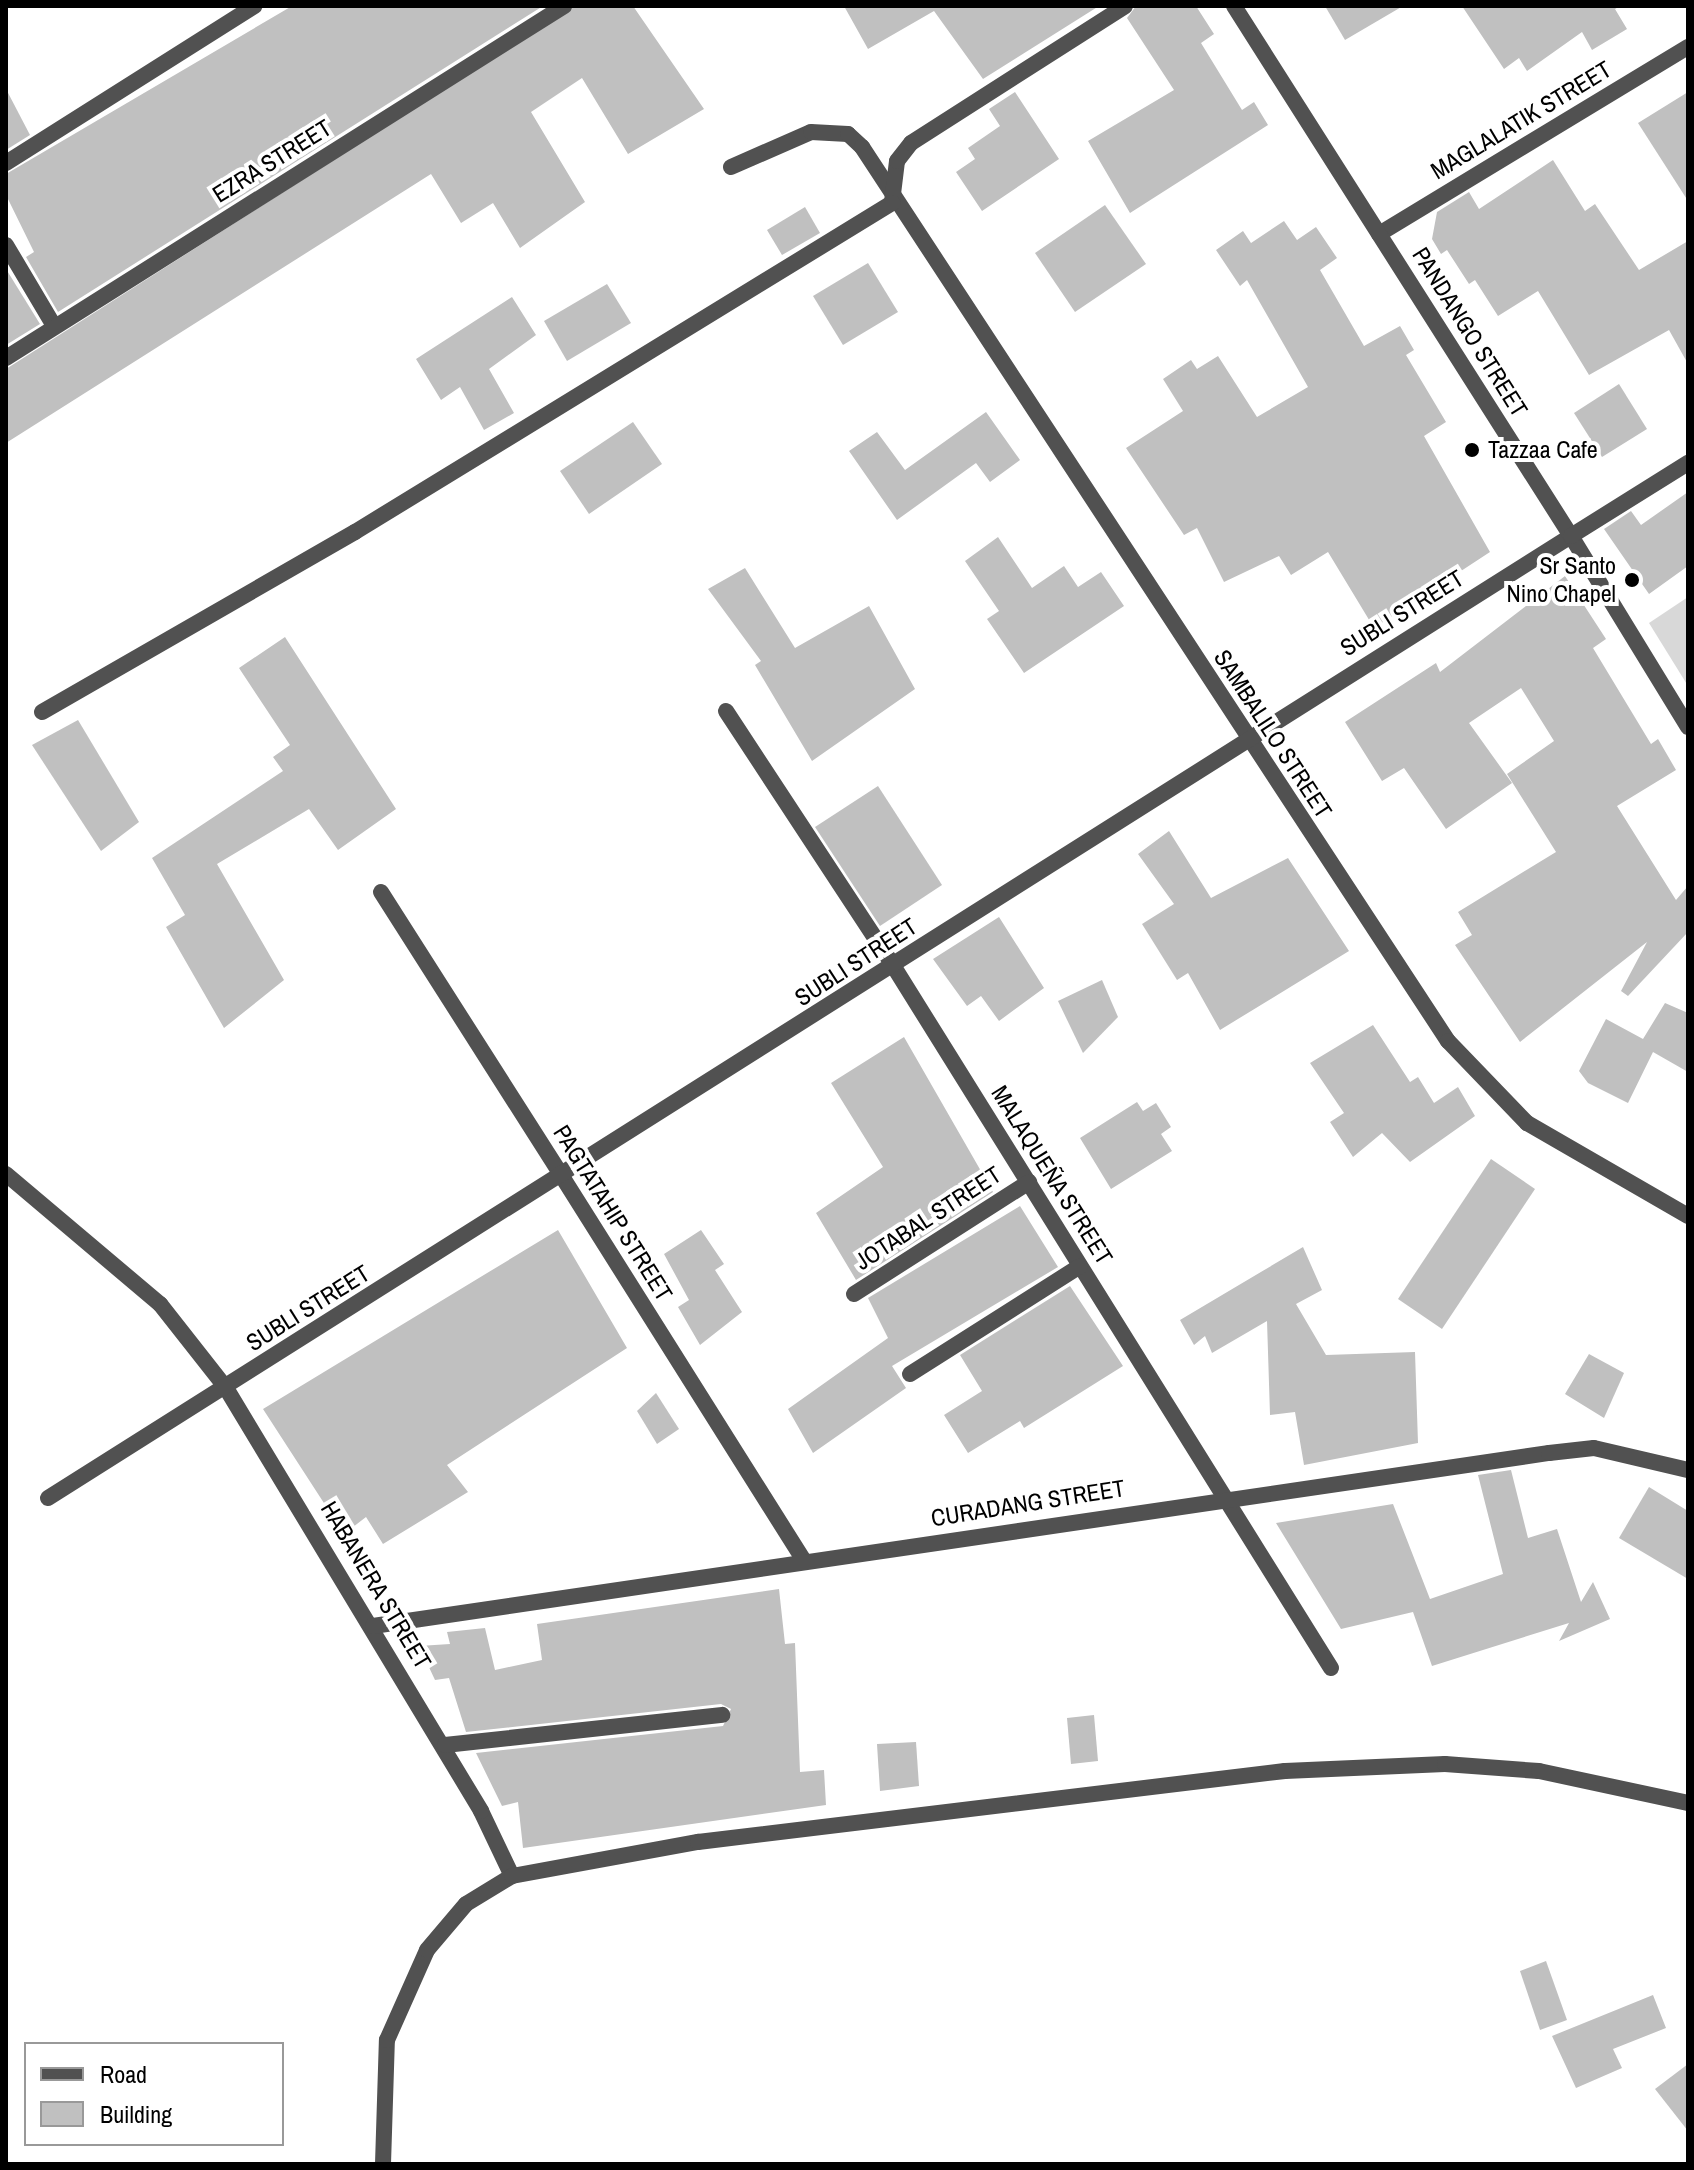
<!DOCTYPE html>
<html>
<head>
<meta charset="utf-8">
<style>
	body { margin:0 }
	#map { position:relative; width:1694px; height:2170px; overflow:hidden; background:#fff; font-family:"Archivo Narrow",sans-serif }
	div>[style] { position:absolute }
	.green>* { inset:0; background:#d8d8d8 }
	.building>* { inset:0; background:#c0c0c0 }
	.service>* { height:16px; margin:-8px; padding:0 8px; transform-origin:8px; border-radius:8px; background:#515151 }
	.minor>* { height:16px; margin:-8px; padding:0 8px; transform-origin:8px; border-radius:8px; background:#515151 }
	.tertiary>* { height:16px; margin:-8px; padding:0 8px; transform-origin:8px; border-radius:8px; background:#515151 }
	.dots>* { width:22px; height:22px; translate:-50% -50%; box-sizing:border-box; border:4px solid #fff; border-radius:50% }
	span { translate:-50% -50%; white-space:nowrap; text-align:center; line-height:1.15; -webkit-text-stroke:8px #fff; paint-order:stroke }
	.street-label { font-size:24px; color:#000 }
	.poi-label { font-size:24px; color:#000 }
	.left { translate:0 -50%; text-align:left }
	.right { translate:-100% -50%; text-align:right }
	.frame { position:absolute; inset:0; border:8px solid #000; pointer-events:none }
	.legend { position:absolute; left:24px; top:2042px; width:260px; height:104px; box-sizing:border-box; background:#fff; border:2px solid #999; margin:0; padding:10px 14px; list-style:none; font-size:24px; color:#000 }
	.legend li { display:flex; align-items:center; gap:16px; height:40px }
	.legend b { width:40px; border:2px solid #999 }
</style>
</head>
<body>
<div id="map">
	<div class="green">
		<i style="clip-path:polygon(1688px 597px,1688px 686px,1649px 623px)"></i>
	</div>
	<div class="building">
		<i style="clip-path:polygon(292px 6px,543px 6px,58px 312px,26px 257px,34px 252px,6px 195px,6px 174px)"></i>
		<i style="clip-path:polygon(575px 6px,633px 6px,704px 109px,628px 154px,582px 78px,531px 112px,585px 202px,520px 248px,493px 203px,461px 223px,431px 174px,6px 443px,6px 369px)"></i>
		<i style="clip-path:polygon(844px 6px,1099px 6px,983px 79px,934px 11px,868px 49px)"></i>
		<i style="clip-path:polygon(1136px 6px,1196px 6px,1214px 34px,1201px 43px,1242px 110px,1254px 102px,1268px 125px,1130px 213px,1088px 141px,1174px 90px,1127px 18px)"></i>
		<i style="clip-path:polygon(1325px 6px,1403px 6px,1345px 40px)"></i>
		<i style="clip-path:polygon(1462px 6px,1620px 6px,1615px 9px,1627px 29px,1592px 50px,1582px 32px,1527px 71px,1519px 58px,1504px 69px)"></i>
		<i style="clip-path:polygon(6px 89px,30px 135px,6px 150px)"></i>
		<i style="clip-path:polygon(1015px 92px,1059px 159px,982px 211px,956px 172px,975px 159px,968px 148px,1000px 126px,989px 109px)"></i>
		<i style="clip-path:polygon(1688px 92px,1688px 201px,1638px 123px)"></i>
		<i style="clip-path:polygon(1553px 160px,1585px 211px,1595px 204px,1639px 270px,1688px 241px,1688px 364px,1669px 330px,1589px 375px,1538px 291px,1498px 316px,1475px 280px,1469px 284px,1447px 250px,1441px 254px,1432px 239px,1437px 212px,1469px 192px,1479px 209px)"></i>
		<i style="clip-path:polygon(1105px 205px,1146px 264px,1075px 312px,1035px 253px)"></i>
		<i style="clip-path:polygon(805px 207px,820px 233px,782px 255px,767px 230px)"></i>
		<i style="clip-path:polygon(1284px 221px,1297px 240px,1316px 227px,1337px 258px,1320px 270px,1364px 346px,1400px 326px,1414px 350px,1406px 355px,1446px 422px,1424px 436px,1490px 552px,1374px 628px,1328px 552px,1291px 575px,1279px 556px,1224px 582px,1197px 528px,1184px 535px,1126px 448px,1183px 411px,1163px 379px,1191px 360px,1197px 369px,1218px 356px,1257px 417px,1308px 387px,1247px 280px,1240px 286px,1216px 250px,1243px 231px,1251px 243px)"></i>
		<i style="clip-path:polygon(868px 263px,898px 312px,843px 345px,813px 296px)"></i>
		<i style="clip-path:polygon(6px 269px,40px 324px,6px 345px)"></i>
		<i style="clip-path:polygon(607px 284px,631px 323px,567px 361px,544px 321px)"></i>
		<i style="clip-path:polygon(512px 297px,536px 335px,489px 369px,514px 413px,484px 430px,460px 387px,441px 400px,416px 359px)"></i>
		<i style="clip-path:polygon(1619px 384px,1647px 429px,1602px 457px,1574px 413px)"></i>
		<i style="clip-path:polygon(986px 412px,1020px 460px,990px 482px,976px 463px,897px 520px,849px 451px,877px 432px,905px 470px)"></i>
		<i style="clip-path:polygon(633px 422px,662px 464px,589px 514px,560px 471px)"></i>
		<i style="clip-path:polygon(1688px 492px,1688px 566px,1649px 594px,1604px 529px,1631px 511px,1641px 525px)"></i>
		<i style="clip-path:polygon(998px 537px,1032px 588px,1064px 566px,1078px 587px,1101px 572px,1124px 606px,1024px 673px,987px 619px,999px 611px,965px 561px)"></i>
		<i style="clip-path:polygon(745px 568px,795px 648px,869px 606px,915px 689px,812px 761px,755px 665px,761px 661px,708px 589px)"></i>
		<i style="clip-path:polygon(1565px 576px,1606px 639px,1593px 648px,1651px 744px,1658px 739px,1676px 770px,1617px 806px,1676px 900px,1688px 886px,1688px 932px,1628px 996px,1621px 991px,1647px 942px,1520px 1042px,1455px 945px,1472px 935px,1458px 912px,1556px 852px,1507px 774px,1554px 741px,1521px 688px,1469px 723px,1512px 783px,1446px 829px,1404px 768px,1382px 781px,1345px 722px,1436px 663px,1440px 672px)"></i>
		<i style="clip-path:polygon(285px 637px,396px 809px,338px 850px,309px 809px,217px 864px,284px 980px,224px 1028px,166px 927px,185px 915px,152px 858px,283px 771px,273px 757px,290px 745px,239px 668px)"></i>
		<i style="clip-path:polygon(78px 720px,139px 822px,101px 851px,32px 745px)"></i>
		<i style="clip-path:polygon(878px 786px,942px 885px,880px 926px,815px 827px)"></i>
		<i style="clip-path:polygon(1169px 831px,1211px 898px,1288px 858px,1349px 951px,1220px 1030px,1188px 973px,1177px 980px,1142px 924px,1174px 904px,1138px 854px)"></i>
		<i style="clip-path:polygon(999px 917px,1044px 988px,999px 1021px,981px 996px,967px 1006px,933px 959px)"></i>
		<i style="clip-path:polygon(1102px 980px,1118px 1017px,1083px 1053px,1058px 1001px)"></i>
		<i style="clip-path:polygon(1665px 1003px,1688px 1013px,1688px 1072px,1653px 1052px,1628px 1103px,1588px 1083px,1579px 1071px,1606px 1019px,1643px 1039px)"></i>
		<i style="clip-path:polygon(1373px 1025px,1410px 1082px,1418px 1077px,1434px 1103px,1458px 1087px,1475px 1116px,1410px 1162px,1382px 1133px,1353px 1157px,1330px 1122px,1344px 1113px,1310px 1063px)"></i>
		<i style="clip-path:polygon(904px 1037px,993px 1192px,856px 1280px,816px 1213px,883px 1167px,831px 1083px)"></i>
		<i style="clip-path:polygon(1137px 1102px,1143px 1111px,1156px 1103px,1171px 1127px,1161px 1134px,1172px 1151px,1111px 1189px,1080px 1138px)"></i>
		<i style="clip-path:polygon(1491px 1159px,1535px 1189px,1442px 1329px,1398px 1299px)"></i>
		<i style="clip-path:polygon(1020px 1206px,1058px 1267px,892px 1366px,906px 1388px,813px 1453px,788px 1409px,888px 1338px,868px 1298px)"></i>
		<i style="clip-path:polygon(558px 1230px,627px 1348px,447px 1465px,468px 1492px,383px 1544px,366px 1517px,344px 1534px,263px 1409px)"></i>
		<i style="clip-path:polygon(701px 1230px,724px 1264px,715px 1270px,742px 1312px,700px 1345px,678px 1307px,689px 1300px,664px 1254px)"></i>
		<i style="clip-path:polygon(1303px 1247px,1322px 1290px,1296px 1304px,1326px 1355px,1415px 1352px,1418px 1443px,1304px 1465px,1295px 1412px,1270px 1415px,1267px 1321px,1212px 1353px,1205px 1336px,1194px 1345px,1180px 1320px)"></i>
		<i style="clip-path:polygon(1070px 1286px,1123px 1366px,1024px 1428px,1020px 1421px,968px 1453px,944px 1415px,982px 1391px,960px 1355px)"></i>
		<i style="clip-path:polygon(1589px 1354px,1624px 1373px,1604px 1418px,1565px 1394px)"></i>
		<i style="clip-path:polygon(656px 1393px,679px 1429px,657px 1444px,637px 1411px)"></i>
		<i style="clip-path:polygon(1511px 1470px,1528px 1538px,1557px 1529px,1581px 1602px,1593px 1582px,1610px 1619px,1559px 1641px,1569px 1623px,1432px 1666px,1413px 1612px,1341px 1629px,1276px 1523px,1393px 1504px,1430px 1599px,1503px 1574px,1478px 1475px)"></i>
		<i style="clip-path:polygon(1649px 1487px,1688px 1511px,1688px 1579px,1619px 1538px)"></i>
		<i style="clip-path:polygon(779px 1589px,785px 1644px,795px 1643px,800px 1772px,824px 1770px,826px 1805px,523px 1848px,518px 1802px,502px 1806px,476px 1753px,723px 1726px,731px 1709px,721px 1704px,466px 1732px,449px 1678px,435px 1680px,419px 1646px,450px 1644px,447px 1632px,485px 1628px,495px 1670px,542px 1660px,537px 1624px)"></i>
		<i style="clip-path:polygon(1094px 1715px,1098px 1761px,1071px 1764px,1067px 1718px)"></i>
		<i style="clip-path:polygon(916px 1742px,919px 1786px,880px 1791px,877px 1744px)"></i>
		<i style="clip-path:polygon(1546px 1961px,1567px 2020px,1540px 2030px,1520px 1971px)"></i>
		<i style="clip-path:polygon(1653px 1995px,1666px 2028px,1613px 2049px,1622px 2068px,1576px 2088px,1552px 2036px)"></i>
		<i style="clip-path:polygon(1688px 2064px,1688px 2131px,1655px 2089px)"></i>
	</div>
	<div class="service">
		<i style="left:381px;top:892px;width:339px;rotate:57.5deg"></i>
		<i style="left:6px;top:1174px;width:202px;rotate:40.2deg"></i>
		<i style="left:160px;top:1304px;width:107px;rotate:51.8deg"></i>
		<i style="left:481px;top:1811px;width:72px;rotate:64.5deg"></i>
		<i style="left:383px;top:2164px;width:124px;rotate:-88.2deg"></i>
		<i style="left:387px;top:2040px;width:98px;rotate:-66deg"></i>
		<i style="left:427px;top:1950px;width:60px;rotate:-49.7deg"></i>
		<i style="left:466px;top:1904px;width:54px;rotate:-31.3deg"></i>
		<i style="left:512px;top:1876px;width:189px;rotate:-10.4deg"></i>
		<i style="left:698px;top:1842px;width:591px;rotate:-6.9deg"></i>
		<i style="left:1285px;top:1771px;width:160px;rotate:-2.5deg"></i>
		<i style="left:1445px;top:1764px;width:94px;rotate:4.3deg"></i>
		<i style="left:1539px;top:1771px;width:152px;rotate:12.1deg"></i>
	</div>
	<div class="minor">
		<i style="left:6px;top:163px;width:294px;rotate:-32.3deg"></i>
		<i style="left:731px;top:167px;width:87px;rotate:-23.6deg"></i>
		<i style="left:811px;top:132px;width:37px;rotate:3deg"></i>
		<i style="left:848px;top:134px;width:19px;rotate:43deg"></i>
		<i style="left:862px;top:147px;width:1069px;rotate:56.76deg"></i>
		<i style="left:1448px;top:1041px;width:114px;rotate:46.1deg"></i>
		<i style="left:1527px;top:1123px;width:186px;rotate:30deg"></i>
		<i style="left:892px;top:202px;width:41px;rotate:-83deg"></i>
		<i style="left:897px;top:161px;width:23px;rotate:-52deg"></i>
		<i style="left:911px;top:143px;width:254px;rotate:-32.6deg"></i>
		<i style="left:1379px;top:234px;width:361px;rotate:-31.2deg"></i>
		<i style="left:6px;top:245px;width:94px;rotate:59.3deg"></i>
		<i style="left:6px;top:358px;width:660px;rotate:-32.24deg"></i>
		<i style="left:726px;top:711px;width:306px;rotate:56.7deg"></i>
		<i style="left:894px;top:967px;width:826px;rotate:58.06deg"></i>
		<i style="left:42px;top:712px;width:361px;rotate:-29.9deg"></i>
		<i style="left:355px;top:532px;width:630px;rotate:-31.49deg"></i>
		<i style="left:563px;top:1178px;width:453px;rotate:57.8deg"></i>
		<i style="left:854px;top:1294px;width:208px;rotate:-32.6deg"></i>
		<i style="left:910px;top:1374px;width:201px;rotate:-32.4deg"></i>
		<i style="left:226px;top:1388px;width:494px;rotate:58.9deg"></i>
		<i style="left:48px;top:1498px;width:1801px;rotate:-32.28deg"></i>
		<i style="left:1571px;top:536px;width:224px;rotate:58.5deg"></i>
		<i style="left:373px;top:1626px;width:1189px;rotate:-8.37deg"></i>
		<i style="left:1549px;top:1453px;width:45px;rotate:-6.3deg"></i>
		<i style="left:1594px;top:1448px;width:97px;rotate:13.2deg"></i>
		<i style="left:445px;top:1745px;width:279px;rotate:-6.2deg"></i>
	</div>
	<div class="tertiary">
		<i style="left:1234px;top:6px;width:628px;rotate:57.55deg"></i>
		<i style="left:1571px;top:536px;width:138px;rotate:-32deg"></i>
	</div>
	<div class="dots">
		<i style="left:1472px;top:450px;background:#000"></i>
		<i style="left:1632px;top:580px;background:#000"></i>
	</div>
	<div class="street-label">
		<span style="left:1521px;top:120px;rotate:-31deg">MAGLALATIK STREET</span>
		<span style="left:272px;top:161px;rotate:-32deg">EZRA STREET</span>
		<span style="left:1470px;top:332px;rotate:58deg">PANDANGO STREET</span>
		<span style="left:1402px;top:613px;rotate:-32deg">SUBLI STREET</span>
		<span style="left:1273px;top:734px;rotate:57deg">SAMBALILO STREET</span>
		<span style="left:856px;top:962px;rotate:-33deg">SUBLI STREET</span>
		<span style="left:1052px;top:1175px;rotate:58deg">MALAQUEÑA STREET</span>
		<span style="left:613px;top:1213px;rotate:58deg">PAGTATAHIP STREET</span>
		<span style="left:928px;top:1218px;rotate:-33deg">JOTABAL STREET</span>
		<span style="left:308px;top:1308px;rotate:-32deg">SUBLI STREET</span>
		<span style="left:1028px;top:1503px;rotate:-9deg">CURADANG STREET</span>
		<span style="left:376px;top:1585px;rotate:59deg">HABANERA STREET</span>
	</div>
	<div class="poi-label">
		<span class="left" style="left:1488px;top:450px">Tazzaa Cafe</span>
		<span class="right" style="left:1616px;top:580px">Sr Santo<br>Nino Chapel</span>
	</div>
	<div class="frame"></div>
	<ul class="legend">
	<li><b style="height:10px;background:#515151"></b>Road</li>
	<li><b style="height:22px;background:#c0c0c0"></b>Building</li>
	</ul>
</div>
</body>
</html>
